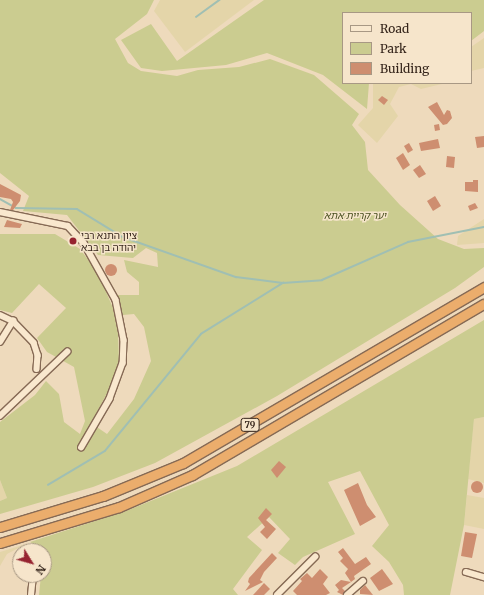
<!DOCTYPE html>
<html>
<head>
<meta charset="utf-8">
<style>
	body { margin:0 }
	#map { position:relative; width:484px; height:595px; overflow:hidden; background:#eedabc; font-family:Merriweather,"Noto Sans Hebrew",serif }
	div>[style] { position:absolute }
	.farmland>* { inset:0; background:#e4d5a9 }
	.green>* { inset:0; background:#cbcc90 }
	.stream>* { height:1.5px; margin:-0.75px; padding:0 0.75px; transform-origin:0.75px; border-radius:0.75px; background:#a0bfb3 }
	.building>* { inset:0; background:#ce8e70 }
	.round { border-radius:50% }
	.roads { filter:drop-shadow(1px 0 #866a55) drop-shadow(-1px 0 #866a55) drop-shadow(0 1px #866a55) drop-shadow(0 -1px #866a55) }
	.minor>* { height:5.5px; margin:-2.75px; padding:0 2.75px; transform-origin:2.75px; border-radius:2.75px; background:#f9e8ce }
	.trunk>* { height:9px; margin:-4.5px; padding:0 4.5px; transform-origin:4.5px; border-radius:4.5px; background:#ebad6c }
	.dots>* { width:11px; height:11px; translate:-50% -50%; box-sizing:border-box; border:2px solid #f6e5cb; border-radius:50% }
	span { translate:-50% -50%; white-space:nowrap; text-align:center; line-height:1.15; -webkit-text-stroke:3px #f6e5cb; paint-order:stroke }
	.shield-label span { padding:1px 3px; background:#f6e5cb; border:1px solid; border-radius:3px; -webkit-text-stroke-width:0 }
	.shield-label { font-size:9px; color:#34241a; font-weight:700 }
	.park-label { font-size:10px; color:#4a5120; font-style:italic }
	.poi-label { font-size:10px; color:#34241a }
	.left { translate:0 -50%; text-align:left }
	.legend { position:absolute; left:342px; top:12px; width:130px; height:72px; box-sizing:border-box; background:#f6e5cb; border:1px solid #a89884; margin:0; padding:5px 7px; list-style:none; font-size:12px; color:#34241a }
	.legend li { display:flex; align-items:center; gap:8px; height:20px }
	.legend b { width:20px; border:1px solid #a89884 }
	.north { position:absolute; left:12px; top:543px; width:40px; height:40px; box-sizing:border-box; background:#f6e5cb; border:1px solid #a89884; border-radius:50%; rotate:127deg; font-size:11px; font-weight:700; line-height:16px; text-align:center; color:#34241a }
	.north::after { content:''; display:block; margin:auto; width:14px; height:18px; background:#962430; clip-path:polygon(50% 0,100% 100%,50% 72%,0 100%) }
</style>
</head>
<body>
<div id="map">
	<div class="farmland">
		<i style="clip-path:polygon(160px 0,254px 0,185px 52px,154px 11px)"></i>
		<i style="clip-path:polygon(484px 38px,484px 68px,471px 71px,471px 47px)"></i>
		<i style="clip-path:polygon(373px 83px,446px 83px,421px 89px,411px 84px,399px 87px,390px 104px,398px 116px,377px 143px,358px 125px,373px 108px)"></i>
		<i style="clip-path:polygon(484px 219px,484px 243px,457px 245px,458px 236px)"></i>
		<i style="clip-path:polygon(484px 417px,484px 483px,468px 479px,474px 419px)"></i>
		<i style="clip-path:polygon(0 480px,7px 498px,0 501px)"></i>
		<i style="clip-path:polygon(467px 495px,484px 498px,484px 529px,464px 525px)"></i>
		<i style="clip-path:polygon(26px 544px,7px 554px,0 566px,0 552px)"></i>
	</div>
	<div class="green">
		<i style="clip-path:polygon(0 0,154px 0,147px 14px,115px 39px,128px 63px,141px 71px,177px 76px,198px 70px,239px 67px,270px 59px,314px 75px,359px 114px,352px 125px,365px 142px,368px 170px,400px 205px,438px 239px,464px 249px,484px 248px,484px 267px,455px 288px,277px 396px,155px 463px,93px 487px,0 514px,0 501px,7px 498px,0 480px,0 422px,35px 395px,46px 381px,59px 394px,64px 422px,80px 434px,85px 421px,74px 367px,47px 352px,37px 338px,66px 308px,39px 284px,12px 313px,0 310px,0 234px,55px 234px,80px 249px,98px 273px,113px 308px,118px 333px,119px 360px,112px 384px,91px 423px,107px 434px,134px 399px,151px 361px,144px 327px,134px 314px,123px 315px,116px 295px,139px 295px,139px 282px,127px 272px,124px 260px,158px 267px,157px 253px,146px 248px,133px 258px,98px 255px,67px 215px,23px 211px,29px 196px,0 173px)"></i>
		<i style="clip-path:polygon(264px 0,484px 0,484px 31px,471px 41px,471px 13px,343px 13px,343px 83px,369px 83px,367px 109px,323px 75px,267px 53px,226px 65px,162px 71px,141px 68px,121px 40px,151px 24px,177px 61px)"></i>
		<i style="clip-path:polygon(484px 320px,484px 417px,474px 419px,464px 525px,450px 595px,404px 595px,403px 585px,389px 562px,372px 546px,389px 525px,360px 471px,328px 482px,355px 534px,303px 557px,295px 565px,278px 553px,290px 539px,269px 517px,247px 537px,262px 550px,233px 589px,238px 595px,39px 595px,41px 575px,44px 575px,44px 551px,30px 542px,126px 511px,237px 466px)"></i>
	</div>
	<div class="stream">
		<i style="left:196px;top:17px;width:29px;rotate:-36deg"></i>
		<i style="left:0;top:199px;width:18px;rotate:29deg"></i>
		<i style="left:16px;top:208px;width:61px;rotate:0.9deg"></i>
		<i style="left:77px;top:209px;width:54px;rotate:31.3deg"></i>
		<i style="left:123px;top:237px;width:120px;rotate:19.5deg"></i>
		<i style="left:236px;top:277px;width:47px;rotate:7.3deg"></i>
		<i style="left:283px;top:283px;width:39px;rotate:-4deg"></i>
		<i style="left:322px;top:280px;width:94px;rotate:-23.8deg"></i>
		<i style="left:408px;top:242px;width:77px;rotate:-11.2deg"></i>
		<i style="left:48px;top:485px;width:66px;rotate:-30.8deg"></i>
		<i style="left:105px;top:451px;width:151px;rotate:-50.6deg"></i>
		<i style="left:201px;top:334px;width:97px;rotate:-31.9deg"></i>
	</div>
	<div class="building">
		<i style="clip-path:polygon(382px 96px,388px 100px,384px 105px,378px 100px)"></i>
		<i style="clip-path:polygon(437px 102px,444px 115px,447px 110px,450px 111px,452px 118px,447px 124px,443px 125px,428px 107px)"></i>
		<i style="clip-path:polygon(439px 124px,440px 130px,435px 131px,434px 125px)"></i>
		<i style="clip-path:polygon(484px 136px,484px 147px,477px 148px,475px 137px)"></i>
		<i style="clip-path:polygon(438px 139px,440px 148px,421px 151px,419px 143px)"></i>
		<i style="clip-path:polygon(409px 143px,413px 150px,408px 153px,404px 146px)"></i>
		<i style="clip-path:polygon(403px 153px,410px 165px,403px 170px,396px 158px)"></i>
		<i style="clip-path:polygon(447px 156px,455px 157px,454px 168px,446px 167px)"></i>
		<i style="clip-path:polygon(420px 165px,426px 174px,419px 178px,413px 170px)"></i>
		<i style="clip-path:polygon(473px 180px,478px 180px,478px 192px,465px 191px,465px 182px,473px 182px)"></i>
		<i style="clip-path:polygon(0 184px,21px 195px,20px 201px,13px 210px,10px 210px,13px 202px,11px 199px,0 197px)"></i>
		<i style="clip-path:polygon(435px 196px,441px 206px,433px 211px,427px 201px)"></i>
		<i style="clip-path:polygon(475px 203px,478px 208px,470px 211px,468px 206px)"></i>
		<i style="clip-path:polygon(7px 220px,18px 223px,22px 224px,20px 228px,4px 227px)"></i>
		<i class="round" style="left:105px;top:264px;width:12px;height:12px"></i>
		<i style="clip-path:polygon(279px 461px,286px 467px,277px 478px,271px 470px)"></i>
		<i class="round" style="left:471px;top:481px;width:12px;height:12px"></i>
		<i style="clip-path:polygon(358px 483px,367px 505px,376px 517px,360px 526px,344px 490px)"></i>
		<i style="clip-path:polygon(266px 508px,272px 514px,266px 520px,276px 529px,267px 539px,260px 532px,265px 527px,258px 518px)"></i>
		<i style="clip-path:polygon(465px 532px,477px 534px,472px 558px,461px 556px)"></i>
		<i style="clip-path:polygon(343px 548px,355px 564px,366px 557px,371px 564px,354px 576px,355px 579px,351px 582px,345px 573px,348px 569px,340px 561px,343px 558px,338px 552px)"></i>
		<i style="clip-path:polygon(272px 553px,277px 558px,264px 572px,260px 580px,263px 582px,245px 591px,250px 584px,248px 582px,249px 578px)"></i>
		<i style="clip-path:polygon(320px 569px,328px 577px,323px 584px,330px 593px,326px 595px,297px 595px,293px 591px,302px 581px,300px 579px,307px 573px,312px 578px)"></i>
		<i style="clip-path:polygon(382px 569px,393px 584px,379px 591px,370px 578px)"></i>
		<i style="clip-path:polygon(341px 580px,351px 582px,342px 588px,345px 591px,343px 595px,337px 592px,339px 590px,335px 585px)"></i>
		<i style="clip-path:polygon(264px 583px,270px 589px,264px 595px,253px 595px)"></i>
		<i style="clip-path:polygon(365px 585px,373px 595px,360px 594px,360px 590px)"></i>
	</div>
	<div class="roads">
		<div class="minor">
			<i style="left:0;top:212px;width:69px;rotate:11.6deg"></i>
			<i style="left:68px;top:226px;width:23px;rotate:47deg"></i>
			<i style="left:84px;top:243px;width:65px;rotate:60.7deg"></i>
			<i style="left:116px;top:300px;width:41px;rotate:78.7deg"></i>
			<i style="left:124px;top:340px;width:23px;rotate:92deg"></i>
			<i style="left:123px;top:363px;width:38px;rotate:110deg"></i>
			<i style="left:110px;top:399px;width:56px;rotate:120.3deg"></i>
			<i style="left:0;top:315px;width:14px;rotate:25deg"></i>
			<i style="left:13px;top:321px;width:30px;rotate:46deg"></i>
			<i style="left:34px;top:343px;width:13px;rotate:72deg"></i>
			<i style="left:38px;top:355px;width:14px;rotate:94deg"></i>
			<i style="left:0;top:342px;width:25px;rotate:-58deg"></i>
			<i style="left:0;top:416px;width:93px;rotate:-43.7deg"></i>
			<i style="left:466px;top:572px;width:19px;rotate:16deg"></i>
			<i style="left:31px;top:595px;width:20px;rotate:-84deg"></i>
			<i style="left:277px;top:595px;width:54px;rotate:-45deg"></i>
			<i style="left:347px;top:595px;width:21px;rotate:-41deg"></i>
		</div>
		<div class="trunk">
			<i style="left:0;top:527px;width:108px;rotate:-16.8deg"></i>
			<i style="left:103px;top:496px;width:87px;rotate:-22.4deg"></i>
			<i style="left:183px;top:463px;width:349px;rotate:-30.3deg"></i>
			<i style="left:0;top:543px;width:124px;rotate:-16.8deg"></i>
			<i style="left:119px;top:507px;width:80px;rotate:-23.7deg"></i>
			<i style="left:192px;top:475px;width:338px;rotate:-30.4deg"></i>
		</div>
	</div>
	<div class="dots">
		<i style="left:73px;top:241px;background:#962430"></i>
	</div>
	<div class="shield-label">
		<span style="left:250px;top:425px">79</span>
	</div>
	<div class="park-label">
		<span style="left:355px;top:216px">יער קריית אתא</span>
	</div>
	<div class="poi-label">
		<span class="left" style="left:81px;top:241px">ציון התנא רבי<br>יהודה בן בבא</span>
	</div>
	<ul class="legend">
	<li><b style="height:5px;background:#f9e8ce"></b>Road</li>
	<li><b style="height:11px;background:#cbcc90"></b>Park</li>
	<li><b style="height:11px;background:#ce8e70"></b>Building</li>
	</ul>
	<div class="north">N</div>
</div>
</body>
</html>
